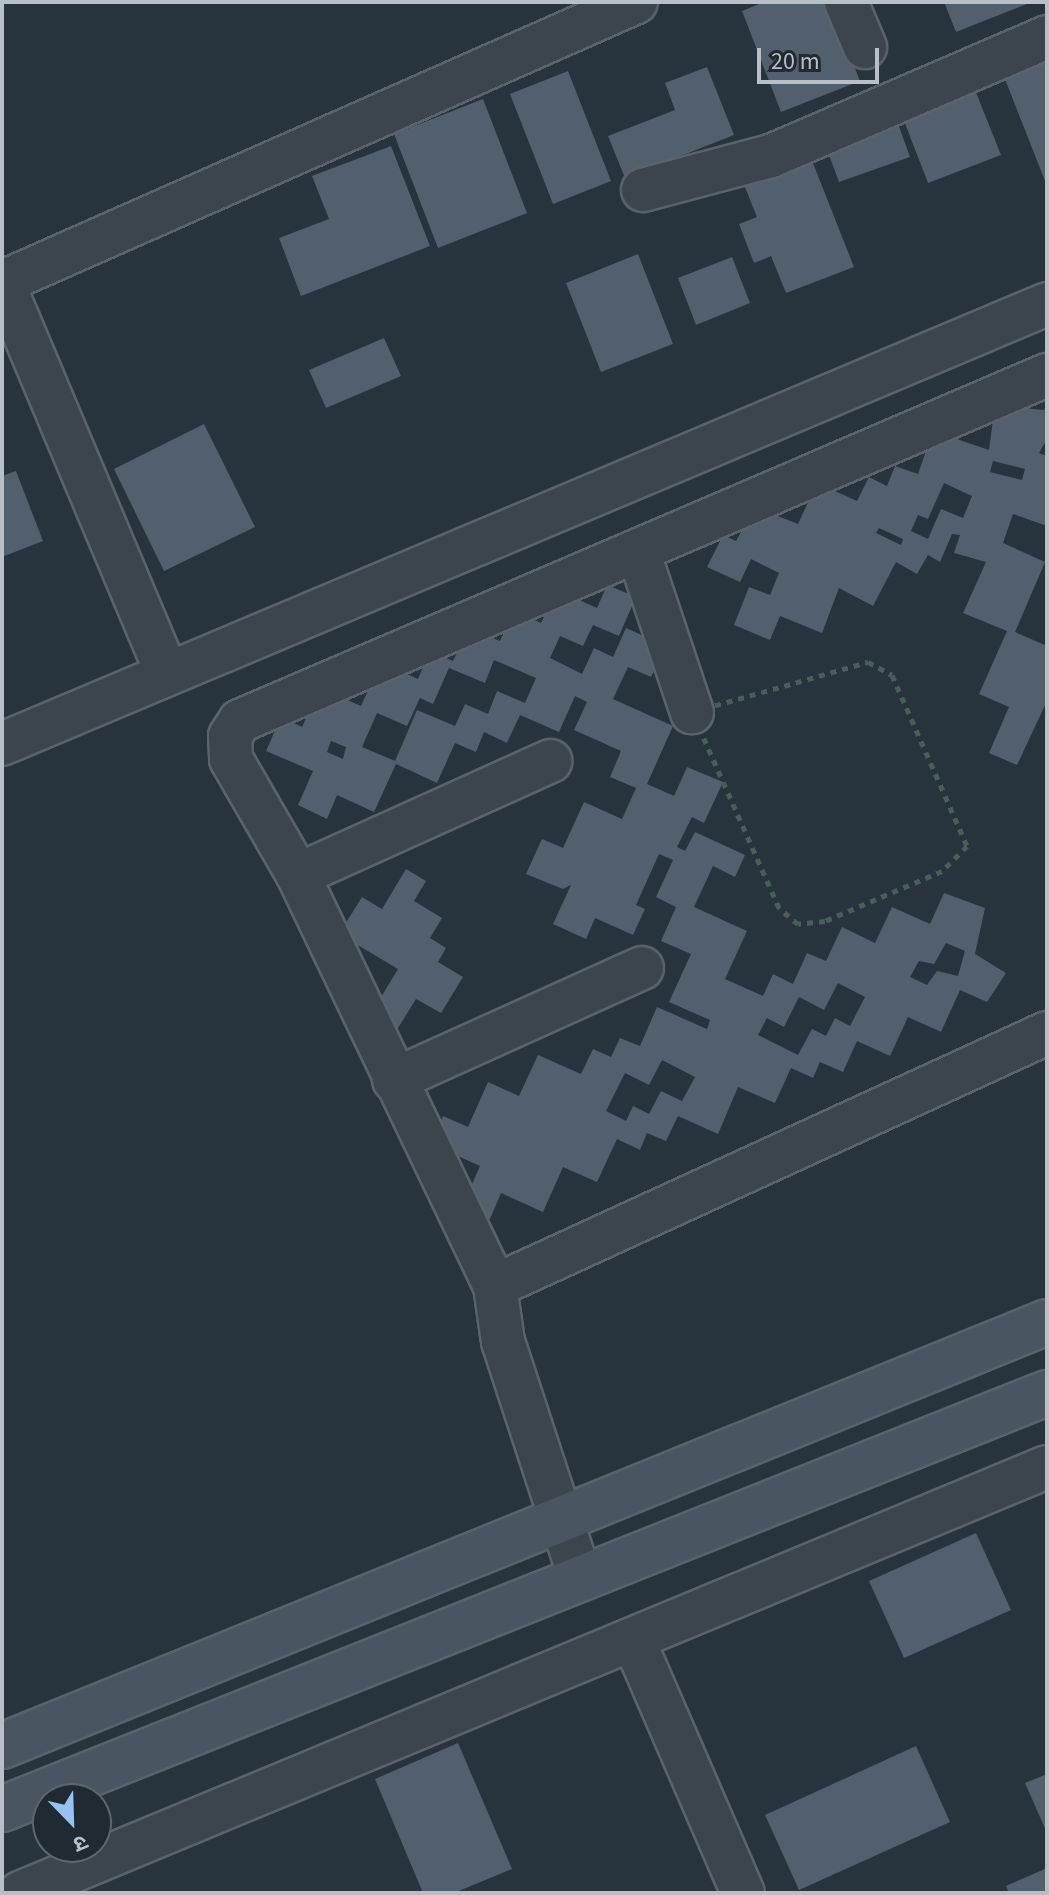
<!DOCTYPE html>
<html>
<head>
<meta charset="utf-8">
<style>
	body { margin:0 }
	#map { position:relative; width:1049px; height:1895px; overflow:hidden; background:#27343e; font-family:"Source Sans 3","Noto Sans Devanagari",sans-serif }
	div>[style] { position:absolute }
	.building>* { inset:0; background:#525f6c }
	.path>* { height:5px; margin-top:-2.5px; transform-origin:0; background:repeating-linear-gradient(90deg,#495d5d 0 6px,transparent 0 12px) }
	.roads { filter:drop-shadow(2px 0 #59636c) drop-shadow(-2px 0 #59636c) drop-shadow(0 2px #59636c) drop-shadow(0 -2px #59636c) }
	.street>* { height:42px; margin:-21px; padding:0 21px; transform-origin:21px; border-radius:21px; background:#3b454e }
	.secondary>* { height:44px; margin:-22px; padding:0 22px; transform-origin:22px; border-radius:22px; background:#495561 }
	span { translate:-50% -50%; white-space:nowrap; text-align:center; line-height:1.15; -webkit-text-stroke:6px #202a33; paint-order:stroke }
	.frame { position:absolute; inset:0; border:4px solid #b7c0c9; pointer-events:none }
	.north { position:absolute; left:32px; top:1783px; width:80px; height:80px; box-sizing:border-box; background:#202a33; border:2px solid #5c666f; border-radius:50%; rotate:157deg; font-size:22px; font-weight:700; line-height:32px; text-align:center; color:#b7c0c9 }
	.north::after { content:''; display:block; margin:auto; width:28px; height:36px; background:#94c3f1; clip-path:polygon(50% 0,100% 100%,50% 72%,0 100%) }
	.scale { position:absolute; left:757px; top:48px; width:122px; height:36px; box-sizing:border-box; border:4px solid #b7c0c9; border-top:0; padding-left:10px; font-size:24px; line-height:28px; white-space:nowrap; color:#b7c0c9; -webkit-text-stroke:6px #202a33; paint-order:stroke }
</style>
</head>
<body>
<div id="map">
	<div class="building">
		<i style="clip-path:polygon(764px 2px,829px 2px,860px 81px,781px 112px,742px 11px)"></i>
		<i style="clip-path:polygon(944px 2px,1032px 2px,956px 32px)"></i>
		<i style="clip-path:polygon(1047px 51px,1047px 186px,1001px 69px)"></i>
		<i style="clip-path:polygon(707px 67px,734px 135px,625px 178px,608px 136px,675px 110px,665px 83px)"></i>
		<i style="clip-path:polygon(568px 71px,611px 181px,553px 204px,510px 94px)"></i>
		<i style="clip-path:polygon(973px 85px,1001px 155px,928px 183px,901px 113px)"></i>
		<i style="clip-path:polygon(483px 99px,527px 213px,438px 248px,394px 134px)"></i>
		<i style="clip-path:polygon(897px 121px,910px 157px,839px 182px,826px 147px)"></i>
		<i style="clip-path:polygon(391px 146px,430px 246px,301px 296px,279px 238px,329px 219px,312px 176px)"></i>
		<i style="clip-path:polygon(809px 153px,854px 267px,786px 293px,771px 256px,754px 263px,739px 224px,757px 217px,742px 180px)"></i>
		<i style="clip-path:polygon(638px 254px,673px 344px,601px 372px,566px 283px)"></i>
		<i style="clip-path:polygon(732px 257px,750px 303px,696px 325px,678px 278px)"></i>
		<i style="clip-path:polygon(384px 338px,401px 376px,326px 408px,309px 370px)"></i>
		<i style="clip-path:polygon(evenodd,1047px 403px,1047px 439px,1039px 453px,1047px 456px,1047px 526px,1013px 514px,1003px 543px,1045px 562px,1015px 632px,1047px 646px,1047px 701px,1017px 765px,989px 753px,1009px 707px,979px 694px,1007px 631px,963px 613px,986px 562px,954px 553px,960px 535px,952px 534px,940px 562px,928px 555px,917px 574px,896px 562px,873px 606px,839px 588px,822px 633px,780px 616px,770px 640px,734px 625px,749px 587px,770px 595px,779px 573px,751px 559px,740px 582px,707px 567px,723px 535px,736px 541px,755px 507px,798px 524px,817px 483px,857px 501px,869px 477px,887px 486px,895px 466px,918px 474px,933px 431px,989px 450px,995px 405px,1044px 410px,1047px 403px,993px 461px,1025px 469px,1022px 480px,990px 472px,993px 461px,1047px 403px,944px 483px,972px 496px,963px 518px,941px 509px,928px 539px,911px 531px,918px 515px,928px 519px,944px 483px,1047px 403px,879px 528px,903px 539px,901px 545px,876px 533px,879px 528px)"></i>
		<i style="clip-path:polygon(204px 424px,255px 527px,164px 571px,114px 469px)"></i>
		<i style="clip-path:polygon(16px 471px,43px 541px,2px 557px,2px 476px)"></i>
		<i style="clip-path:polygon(evenodd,607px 585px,636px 597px,619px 636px,593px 625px,583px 646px,560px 636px,550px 658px,582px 674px,594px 648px,613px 657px,626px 628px,666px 646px,651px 677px,628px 667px,613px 699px,673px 726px,647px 784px,674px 796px,687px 767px,723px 782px,704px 823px,692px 817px,677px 847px,685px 851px,695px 832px,745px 855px,735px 877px,713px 866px,694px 907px,747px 931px,725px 979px,763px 996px,773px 974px,793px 984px,807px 953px,826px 961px,842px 927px,875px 943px,892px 907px,930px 924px,944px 893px,985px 908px,975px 954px,1006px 973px,987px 1002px,960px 990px,941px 1032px,908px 1017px,890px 1056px,857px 1041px,843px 1072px,820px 1062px,813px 1078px,791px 1068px,775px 1103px,738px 1087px,718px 1134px,678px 1116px,666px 1141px,647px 1133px,640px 1150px,617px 1139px,597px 1182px,563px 1167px,543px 1212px,501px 1193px,490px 1219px,462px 1207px,480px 1166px,431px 1144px,443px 1116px,468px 1127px,488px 1082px,519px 1096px,538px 1055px,581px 1074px,593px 1049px,611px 1057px,620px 1038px,640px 1046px,657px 1007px,707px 1029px,710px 1020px,669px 1002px,691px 954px,661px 941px,676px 907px,656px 897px,673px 860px,659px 854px,636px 905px,645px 909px,633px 935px,595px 918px,586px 939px,553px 924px,571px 885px,563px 889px,526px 874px,542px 839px,563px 848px,584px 802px,622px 819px,636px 788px,610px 777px,621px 751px,574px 730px,587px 702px,575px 696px,559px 732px,520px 715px,507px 743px,484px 732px,476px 752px,455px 743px,437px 783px,396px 764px,374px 812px,337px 795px,327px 819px,298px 805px,313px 771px,266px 751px,281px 717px,302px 727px,320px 688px,361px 706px,381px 662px,418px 679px,430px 651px,453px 661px,469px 628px,500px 641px,514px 610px,541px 623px,557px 590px,597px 608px,607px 585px,494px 660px,536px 678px,525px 703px,497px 691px,488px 714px,465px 704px,455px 726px,417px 710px,395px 761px,362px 747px,377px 713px,407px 726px,420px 698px,433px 704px,449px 668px,485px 683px,494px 660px,607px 585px,331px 741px,346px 747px,343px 759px,327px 752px,331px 741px,607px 585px,946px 943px,965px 951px,958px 976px,937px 971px,927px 985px,910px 977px,919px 961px,934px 964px,946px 943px,607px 585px,838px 983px,865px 997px,850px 1026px,835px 1018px,826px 1036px,812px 1029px,798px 1055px,758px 1035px,767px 1018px,784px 1027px,799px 997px,824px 1010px,838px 983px,607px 585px,662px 1060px,695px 1077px,682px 1101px,661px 1091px,649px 1114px,633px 1106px,626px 1121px,606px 1111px,625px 1073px,649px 1085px,662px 1060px)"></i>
		<i style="clip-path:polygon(406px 869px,426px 881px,414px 901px,442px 918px,430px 938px,446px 948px,438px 962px,463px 977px,441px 1013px,416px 999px,398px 1028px,372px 1012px,398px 969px,339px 934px,362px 897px,382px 909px)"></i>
		<i style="clip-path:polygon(976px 1533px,1011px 1610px,904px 1658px,869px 1581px)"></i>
		<i style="clip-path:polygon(458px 1743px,512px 1869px,454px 1893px,423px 1893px,375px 1779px)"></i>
		<i style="clip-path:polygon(916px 1746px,950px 1822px,799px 1890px,765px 1815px)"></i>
		<i style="clip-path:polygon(1047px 1774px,1047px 1833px,1025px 1783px)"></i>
		<i style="clip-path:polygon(1047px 1868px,1047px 1893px,1009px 1893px,1006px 1886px)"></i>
	</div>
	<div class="path">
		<i style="left:868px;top:662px;width:27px;rotate:28deg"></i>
		<i style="left:892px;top:675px;width:187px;rotate:66.3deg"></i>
		<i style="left:967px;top:846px;width:35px;rotate:135deg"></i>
		<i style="left:942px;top:871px;width:127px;rotate:156.9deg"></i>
		<i style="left:825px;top:921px;width:27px;rotate:174deg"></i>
		<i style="left:798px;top:924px;width:25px;rotate:-140deg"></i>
		<i style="left:779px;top:908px;width:214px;rotate:-113.9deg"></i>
		<i style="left:692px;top:712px;width:183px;rotate:-15.9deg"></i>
	</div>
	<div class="roads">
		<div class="street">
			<i style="left:846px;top:2px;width:49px;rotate:67.1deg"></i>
			<i style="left:643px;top:190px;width:132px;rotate:-14.9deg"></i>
			<i style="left:771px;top:156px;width:301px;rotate:-23.3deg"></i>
			<i style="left:2px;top:281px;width:426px;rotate:67.2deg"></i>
			<i style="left:3px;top:282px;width:692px;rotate:-23.86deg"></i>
			<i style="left:639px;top:554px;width:167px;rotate:71.5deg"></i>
			<i style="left:2px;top:744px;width:1134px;rotate:-22.83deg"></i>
			<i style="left:298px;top:875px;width:277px;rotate:-24.3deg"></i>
			<i style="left:394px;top:1080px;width:272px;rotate:-24.3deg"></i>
			<i style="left:495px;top:1286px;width:607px;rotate:-24.62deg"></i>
			<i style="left:579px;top:1574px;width:244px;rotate:-108.1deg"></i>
			<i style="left:503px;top:1342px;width:57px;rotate:-98.1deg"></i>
			<i style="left:495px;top:1286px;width:456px;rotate:-115.6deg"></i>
			<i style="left:298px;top:875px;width:134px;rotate:-120deg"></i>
			<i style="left:231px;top:759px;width:23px;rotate:-92deg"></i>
			<i style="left:230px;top:736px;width:18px;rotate:-56deg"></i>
			<i style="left:240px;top:721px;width:878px;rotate:-23.21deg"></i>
			<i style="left:633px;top:1639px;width:277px;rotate:66.6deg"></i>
			<i style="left:20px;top:1893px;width:1112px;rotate:-22.53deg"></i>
		</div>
		<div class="secondary">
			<i style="left:2px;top:1746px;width:1128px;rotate:-22.08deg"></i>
			<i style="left:2px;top:1809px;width:1125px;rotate:-21.71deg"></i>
		</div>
	</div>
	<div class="frame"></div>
	<div class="north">उ</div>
	<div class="scale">20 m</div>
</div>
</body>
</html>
